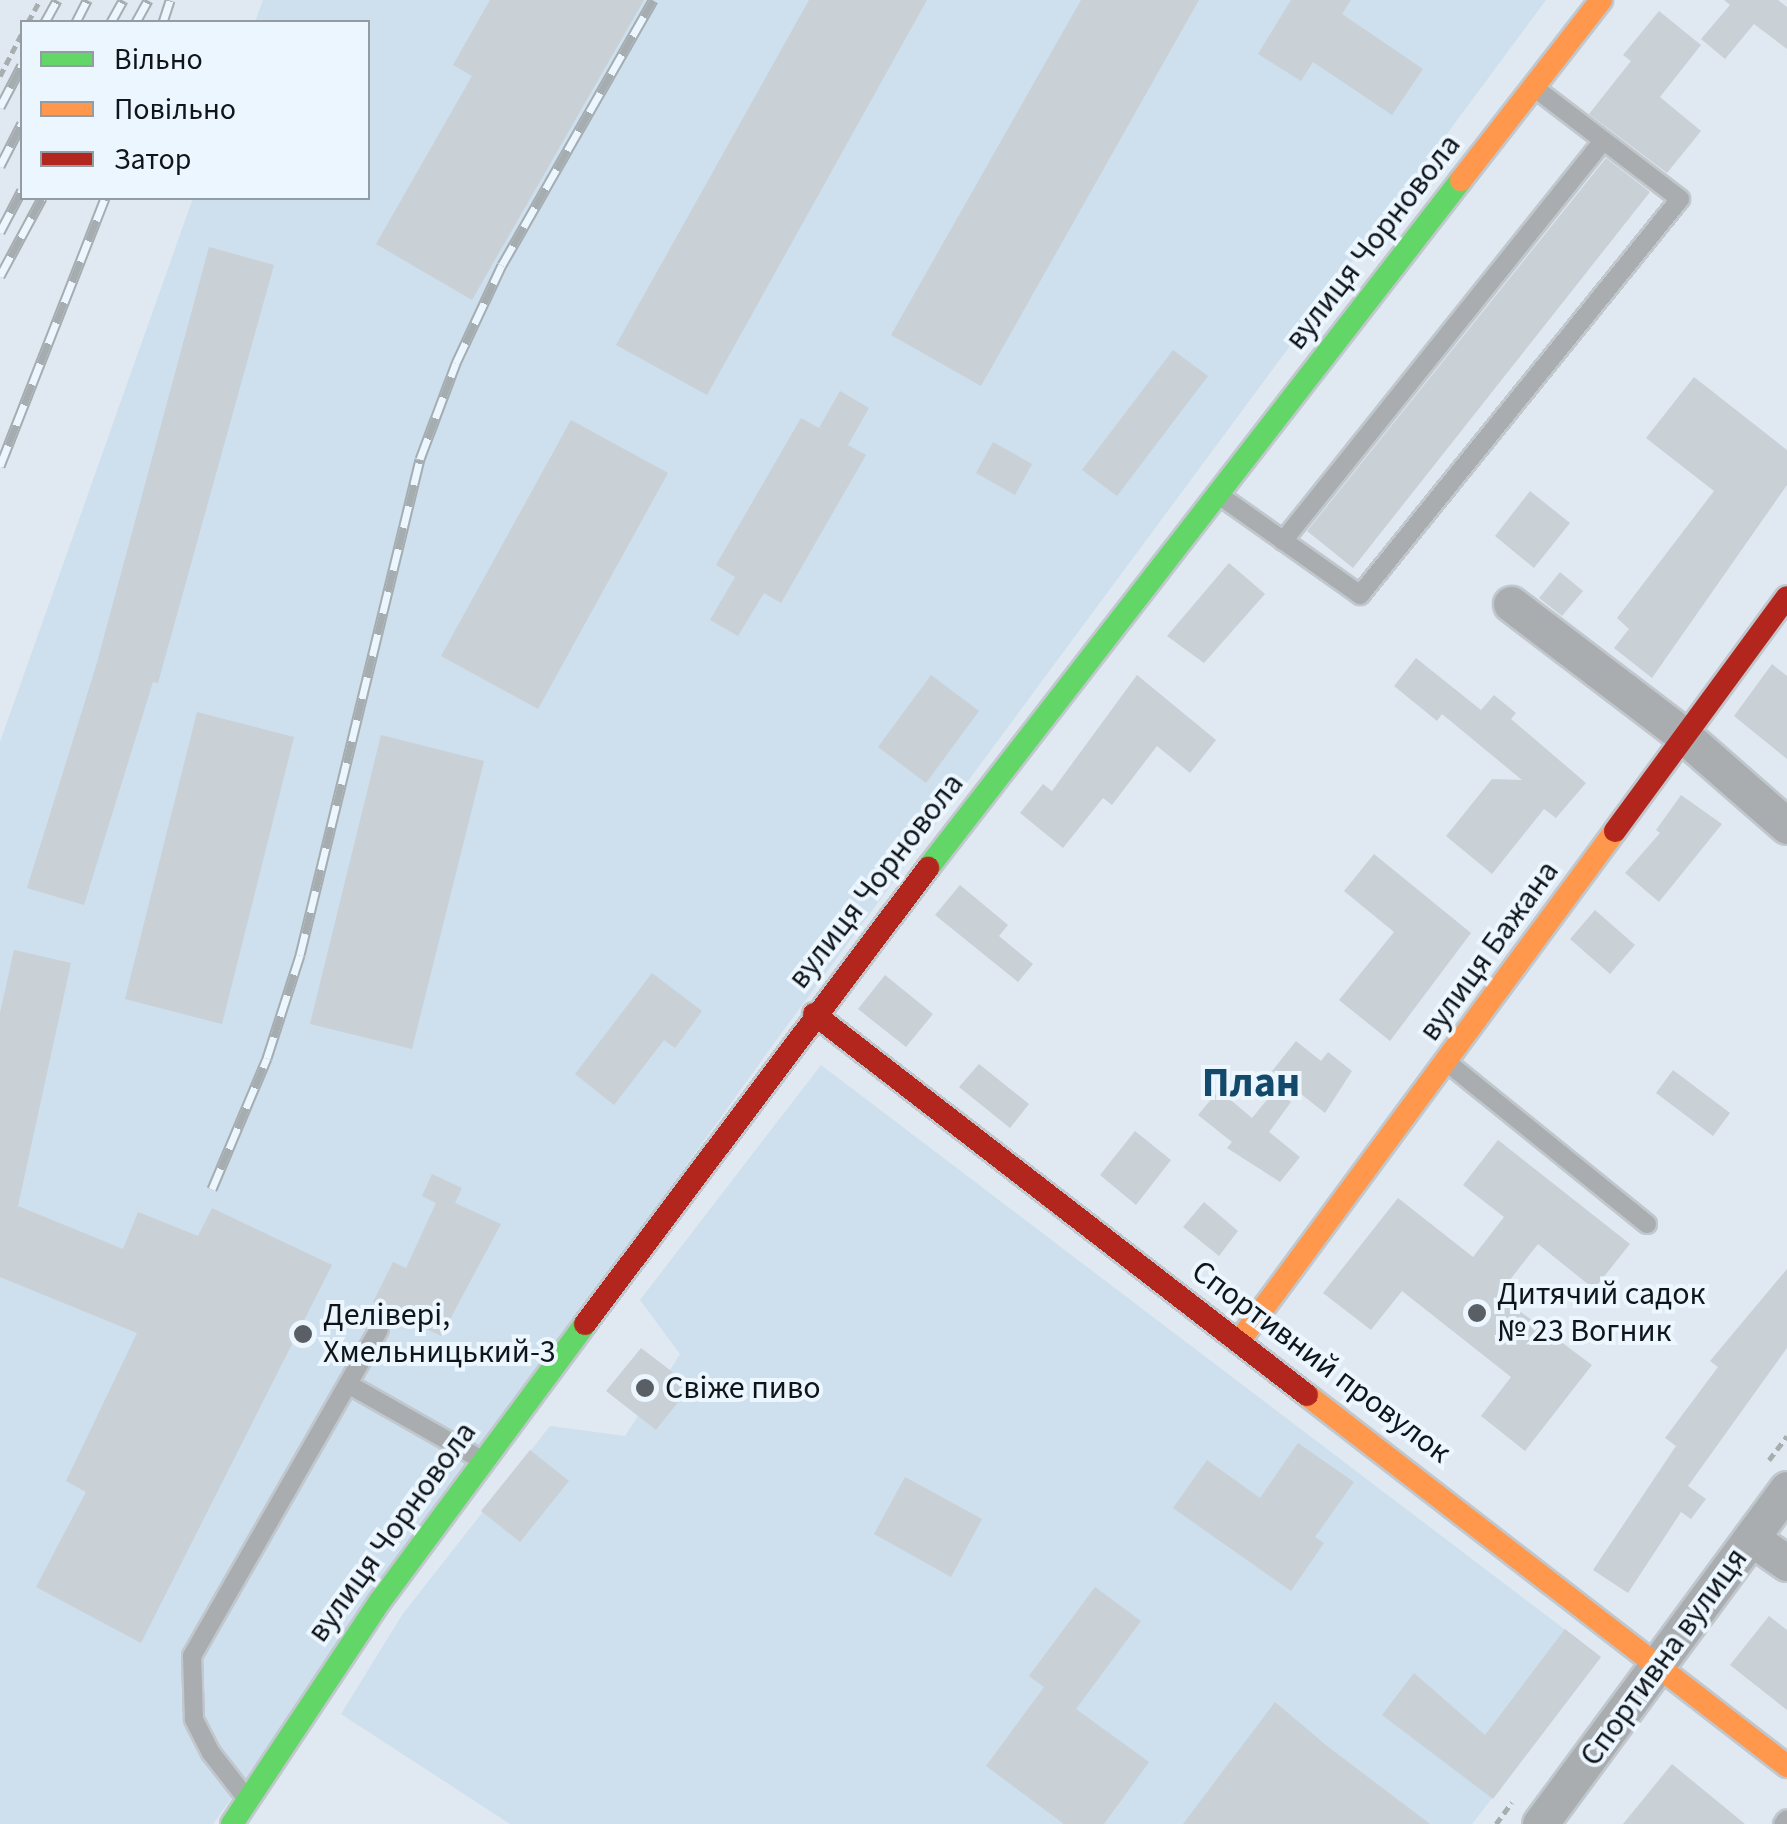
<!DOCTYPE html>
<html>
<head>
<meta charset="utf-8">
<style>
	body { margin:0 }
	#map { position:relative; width:1787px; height:1824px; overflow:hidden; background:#e0e9f1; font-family:"Source Sans 3",sans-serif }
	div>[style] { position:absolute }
	.built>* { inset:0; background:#cedfed }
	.building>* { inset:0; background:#c9d0d6 }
	.path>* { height:5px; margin-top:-2.5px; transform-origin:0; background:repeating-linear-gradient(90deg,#a8adb0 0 8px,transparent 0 13px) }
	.roads { filter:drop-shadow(2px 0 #c0c7cd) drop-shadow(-2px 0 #c0c7cd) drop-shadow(0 2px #c0c7cd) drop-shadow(0 -2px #c0c7cd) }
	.lane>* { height:18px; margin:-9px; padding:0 9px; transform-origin:9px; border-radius:9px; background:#aaadb0 }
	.street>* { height:35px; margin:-17.5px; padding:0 17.5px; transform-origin:17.5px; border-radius:17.5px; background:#aaadb0 }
	.fast>* { height:22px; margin:-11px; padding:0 11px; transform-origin:11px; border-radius:11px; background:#63d668 }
	.slow>* { height:22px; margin:-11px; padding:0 11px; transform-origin:11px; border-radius:11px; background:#ff974d }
	.jam>* { height:22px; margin:-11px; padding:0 11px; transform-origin:11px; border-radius:11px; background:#b3261e }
	.rail>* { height:11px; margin-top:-5.5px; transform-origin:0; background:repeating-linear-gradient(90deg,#ecf6ff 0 22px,#a6adb0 0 44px); box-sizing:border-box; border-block:2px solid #a6adb0 }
	.dots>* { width:28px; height:28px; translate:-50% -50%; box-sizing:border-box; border:5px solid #ecf6ff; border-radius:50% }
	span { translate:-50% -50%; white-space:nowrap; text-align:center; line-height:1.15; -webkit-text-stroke:8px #ecf6ff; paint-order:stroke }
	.street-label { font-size:32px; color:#10151a }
	.poi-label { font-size:32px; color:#10151a }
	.left { translate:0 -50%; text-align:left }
	.district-label { font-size:42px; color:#13496b; font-weight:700 }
	.legend { position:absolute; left:20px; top:20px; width:350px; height:180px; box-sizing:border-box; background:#ecf6ff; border:2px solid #949ca3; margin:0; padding:12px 18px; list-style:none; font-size:30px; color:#10151a }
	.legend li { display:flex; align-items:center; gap:20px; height:50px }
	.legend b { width:50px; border:2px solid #949ca3 }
</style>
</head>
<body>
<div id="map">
	<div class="built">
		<i style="clip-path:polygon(263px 0,1546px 0,780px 1035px,213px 1824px,0 1824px,0 742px,193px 198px,368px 198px,368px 22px,255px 22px)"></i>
		<i style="clip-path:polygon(821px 1065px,1601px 1657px,1472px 1824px,510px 1824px,341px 1714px,402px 1615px,550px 1426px,625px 1436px,638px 1416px,656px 1430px,690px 1387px,670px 1370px,680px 1354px,640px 1300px)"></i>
	</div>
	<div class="building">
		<i style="clip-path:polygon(490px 0,644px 0,472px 300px,376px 244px,472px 76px,453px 65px)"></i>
		<i style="clip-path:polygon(809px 0,927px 0,707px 395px,616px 345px)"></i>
		<i style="clip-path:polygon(1081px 0,1199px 0,981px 386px,891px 335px)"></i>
		<i style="clip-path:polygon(1291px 0,1351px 0,1342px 14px,1423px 69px,1392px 115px,1313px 62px,1301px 81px,1258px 54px)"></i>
		<i style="clip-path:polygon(1724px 0,1778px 0,1787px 7px,1787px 49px,1754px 24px,1725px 59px,1701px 39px,1730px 5px)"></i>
		<i style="clip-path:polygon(1659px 11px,1701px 45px,1660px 97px,1701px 131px,1667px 173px,1589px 114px,1631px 61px,1623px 55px)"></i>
		<i style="clip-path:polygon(1606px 158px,1650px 192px,1353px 568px,1307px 531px)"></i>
		<i style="clip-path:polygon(209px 247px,274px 265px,158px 683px,153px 682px,84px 905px,27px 888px,96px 666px)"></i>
		<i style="clip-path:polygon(1173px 350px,1208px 376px,1117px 496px,1082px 470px)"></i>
		<i style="clip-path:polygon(1694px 377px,1787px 450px,1787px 485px,1652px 678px,1614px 648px,1629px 629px,1617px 618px,1714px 491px,1646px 438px)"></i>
		<i style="clip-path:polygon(840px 391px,869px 408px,848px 445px,866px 455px,781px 603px,764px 593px,738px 636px,710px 620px,735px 577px,716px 565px,801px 418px,819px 428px)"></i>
		<i style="clip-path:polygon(571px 420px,668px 473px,538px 709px,441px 656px)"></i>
		<i style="clip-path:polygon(993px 442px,1032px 464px,1015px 495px,976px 473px)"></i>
		<i style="clip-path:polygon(1530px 491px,1570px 523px,1534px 568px,1495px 536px)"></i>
		<i style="clip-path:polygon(1229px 563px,1265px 594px,1204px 663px,1167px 636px)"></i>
		<i style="clip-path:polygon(1560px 572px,1583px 591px,1562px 616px,1539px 598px)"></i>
		<i style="clip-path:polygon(1416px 658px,1481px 710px,1494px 695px,1516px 713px,1511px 719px,1586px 783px,1556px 818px,1544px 809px,1492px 874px,1446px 836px,1492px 779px,1522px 780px,1442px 714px,1437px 721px,1394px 686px)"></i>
		<i style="clip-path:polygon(1772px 664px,1787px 676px,1787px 759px,1734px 716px)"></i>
		<i style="clip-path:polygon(931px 675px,979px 711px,926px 783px,878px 747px)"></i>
		<i style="clip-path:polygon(1137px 675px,1216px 740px,1190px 773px,1157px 746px,1112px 805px,1103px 798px,1063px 848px,1020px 813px,1043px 784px,1052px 791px)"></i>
		<i style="clip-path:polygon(197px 712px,294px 737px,222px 1024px,125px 999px)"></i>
		<i style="clip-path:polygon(381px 735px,484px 761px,412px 1049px,310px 1024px)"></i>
		<i style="clip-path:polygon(1681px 795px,1722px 824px,1659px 902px,1625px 873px,1660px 833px,1656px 830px)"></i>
		<i style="clip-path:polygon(1374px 854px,1471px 933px,1390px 1041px,1339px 1000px,1394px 932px,1344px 891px)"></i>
		<i style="clip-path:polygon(960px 885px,1008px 925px,999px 936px,1033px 964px,1018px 982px,935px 915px)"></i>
		<i style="clip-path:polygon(1595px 910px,1635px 945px,1610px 974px,1570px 939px)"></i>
		<i style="clip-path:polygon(14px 950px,71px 963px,18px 1206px,123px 1249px,138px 1212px,198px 1236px,212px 1208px,332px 1265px,141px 1643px,36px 1587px,86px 1492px,66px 1481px,137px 1333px,0 1277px,0 1013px)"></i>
		<i style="clip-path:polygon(652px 973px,702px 1011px,675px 1048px,664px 1040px,614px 1105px,575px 1074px)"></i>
		<i style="clip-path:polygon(885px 975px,933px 1014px,906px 1047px,858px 1009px)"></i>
		<i style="clip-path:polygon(1296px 1041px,1321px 1061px,1328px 1052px,1352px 1071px,1325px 1113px,1272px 1071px)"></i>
		<i style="clip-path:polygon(979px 1064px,1029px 1104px,1010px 1128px,959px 1087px)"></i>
		<i style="clip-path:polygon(1673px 1070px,1730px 1113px,1713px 1136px,1656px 1093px)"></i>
		<i style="clip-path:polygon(1219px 1090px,1252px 1118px,1275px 1090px,1291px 1102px,1269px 1132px,1300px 1157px,1280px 1182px,1227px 1148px,1232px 1142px,1198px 1115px)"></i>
		<i style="clip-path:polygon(1135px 1131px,1171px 1160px,1136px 1205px,1100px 1175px)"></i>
		<i style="clip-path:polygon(1498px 1140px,1630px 1244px,1594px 1289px,1538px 1244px,1498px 1295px,1592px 1365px,1525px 1451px,1481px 1416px,1511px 1377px,1402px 1291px,1371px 1330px,1323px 1293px,1398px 1198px,1473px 1257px,1504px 1217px,1463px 1185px)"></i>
		<i style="clip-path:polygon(432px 1174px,462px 1188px,455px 1203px,501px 1224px,441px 1336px,373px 1302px,393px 1262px,406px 1268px,436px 1203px,422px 1196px)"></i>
		<i style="clip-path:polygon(1204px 1202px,1238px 1231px,1219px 1256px,1183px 1227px)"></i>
		<i style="clip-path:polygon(1787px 1269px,1787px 1348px,1688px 1486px,1706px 1499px,1691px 1519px,1681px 1512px,1628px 1593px,1593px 1570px,1676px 1446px,1665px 1438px,1718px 1367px,1710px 1361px)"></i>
		<i style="clip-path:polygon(641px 1348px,691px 1386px,656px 1430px,606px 1391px)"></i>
		<i style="clip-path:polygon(1298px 1443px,1354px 1482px,1315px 1537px,1324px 1543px,1291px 1591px,1173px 1508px,1207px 1460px,1260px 1498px)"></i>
		<i style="clip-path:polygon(530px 1450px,569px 1481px,520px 1542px,481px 1511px)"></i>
		<i style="clip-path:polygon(905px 1477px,982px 1519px,951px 1577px,874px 1534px)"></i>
		<i style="clip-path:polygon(1095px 1587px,1141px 1621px,1076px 1709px,1149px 1762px,1104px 1824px,1064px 1824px,986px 1766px,1044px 1687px,1029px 1676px)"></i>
		<i style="clip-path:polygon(1769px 1616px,1787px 1630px,1787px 1710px,1730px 1665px)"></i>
		<i style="clip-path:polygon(1565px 1629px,1601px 1657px,1493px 1799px,1382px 1715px,1414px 1673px,1485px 1735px)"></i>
		<i style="clip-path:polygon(1275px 1702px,1327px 1746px,1430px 1824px,1183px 1824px)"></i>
		<i style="clip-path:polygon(1672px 1764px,1745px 1824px,1623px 1824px)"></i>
	</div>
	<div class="path">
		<i style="left:28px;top:22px;width:25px;rotate:-61deg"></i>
		<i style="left:0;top:76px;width:48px;rotate:-62.9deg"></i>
		<i style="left:1769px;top:1460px;width:30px;rotate:-53deg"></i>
		<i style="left:1496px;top:1824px;width:27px;rotate:-54deg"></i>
	</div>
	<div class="roads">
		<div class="lane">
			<i style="left:1219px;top:495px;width:173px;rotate:35.3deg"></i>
			<i style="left:1360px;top:595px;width:509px;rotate:-51.06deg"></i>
			<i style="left:1680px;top:199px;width:183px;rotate:-142.6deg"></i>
			<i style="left:1283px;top:541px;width:512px;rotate:-51.34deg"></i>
			<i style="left:1448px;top:1063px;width:256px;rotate:39deg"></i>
			<i style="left:348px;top:1384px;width:154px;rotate:29.6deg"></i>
			<i style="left:247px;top:1799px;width:58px;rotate:-128deg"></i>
			<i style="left:211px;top:1753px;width:38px;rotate:-117deg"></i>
			<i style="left:194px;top:1719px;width:63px;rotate:-91.8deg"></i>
			<i style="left:192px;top:1656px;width:376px;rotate:-60.2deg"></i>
			<i style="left:1783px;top:1824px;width:6px;rotate:-51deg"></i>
		</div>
		<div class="street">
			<i style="left:1511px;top:604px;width:216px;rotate:37.3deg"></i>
			<i style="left:1683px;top:735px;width:138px;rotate:41.2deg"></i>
			<i style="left:1751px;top:1538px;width:44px;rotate:34.8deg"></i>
			<i style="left:1540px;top:1824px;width:416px;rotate:-53.6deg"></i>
		</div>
		<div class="fast">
			<i style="left:928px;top:868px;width:870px;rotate:-52.23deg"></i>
			<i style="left:232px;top:1824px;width:269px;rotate:-56.4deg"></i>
			<i style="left:381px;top:1600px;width:343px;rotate:-53.5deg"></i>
		</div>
		<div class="slow">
			<i style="left:1461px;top:180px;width:228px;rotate:-52.1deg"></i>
			<i style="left:1240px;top:1340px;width:632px;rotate:-53.62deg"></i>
			<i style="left:1307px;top:1395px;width:607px;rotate:37.7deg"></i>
		</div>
		<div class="jam">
			<i style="left:1615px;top:831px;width:290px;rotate:-53.7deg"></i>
			<i style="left:814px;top:1014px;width:623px;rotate:37.7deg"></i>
			<i style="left:585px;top:1324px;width:571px;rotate:-53.05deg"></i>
		</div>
	</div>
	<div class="rail">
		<i style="left:45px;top:22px;width:25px;rotate:-61deg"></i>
		<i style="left:76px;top:22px;width:25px;rotate:-63deg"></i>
		<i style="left:111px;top:22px;width:25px;rotate:-61deg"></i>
		<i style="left:136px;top:22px;width:25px;rotate:-61deg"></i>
		<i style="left:163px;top:22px;width:23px;rotate:-72deg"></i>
		<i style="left:0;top:107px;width:47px;rotate:-62.4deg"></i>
		<i style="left:0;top:166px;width:48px;rotate:-62.9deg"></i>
		<i style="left:0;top:232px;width:47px;rotate:-62.4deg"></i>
		<i style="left:0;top:276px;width:89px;rotate:-61.7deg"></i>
		<i style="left:0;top:466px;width:288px;rotate:-68.6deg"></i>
		<i style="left:212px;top:1189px;width:142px;rotate:-67.2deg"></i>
		<i style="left:267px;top:1058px;width:108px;rotate:-72.2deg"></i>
		<i style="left:300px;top:955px;width:510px;rotate:-76.4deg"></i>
		<i style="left:420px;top:459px;width:103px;rotate:-69.4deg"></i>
		<i style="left:456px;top:363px;width:108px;rotate:-64.9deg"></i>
		<i style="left:502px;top:265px;width:305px;rotate:-60.3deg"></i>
	</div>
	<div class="dots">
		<i style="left:1477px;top:1313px;background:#595f65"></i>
		<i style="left:303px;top:1334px;background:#595f65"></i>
		<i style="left:645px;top:1388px;background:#595f65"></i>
	</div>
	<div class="street-label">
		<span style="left:1373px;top:242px;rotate:-52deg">вулиця Чорновола</span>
		<span style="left:876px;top:881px;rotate:-52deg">вулиця Чорновола</span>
		<span style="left:1489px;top:951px;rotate:-54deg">вулиця Бажана</span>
		<span style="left:1321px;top:1362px;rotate:37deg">Спортивний провулок</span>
		<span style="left:392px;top:1532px;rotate:-54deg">вулиця Чорновола</span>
		<span style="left:1664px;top:1657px;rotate:-54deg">Спортивна вулиця</span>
	</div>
	<div class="poi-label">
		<span class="left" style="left:1497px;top:1313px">Дитячий садок<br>№ 23 Вогник</span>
		<span class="left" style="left:323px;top:1334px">Делівері,<br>Хмельницький-3</span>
		<span class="left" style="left:665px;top:1388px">Свіже пиво</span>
	</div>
	<div class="district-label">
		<span style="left:1251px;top:1083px">План</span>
	</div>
	<ul class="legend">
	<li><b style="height:12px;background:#63d668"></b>Вільно</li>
	<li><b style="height:12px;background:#ff974d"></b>Повільно</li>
	<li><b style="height:12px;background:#b3261e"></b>Затор</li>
	</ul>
</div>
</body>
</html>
